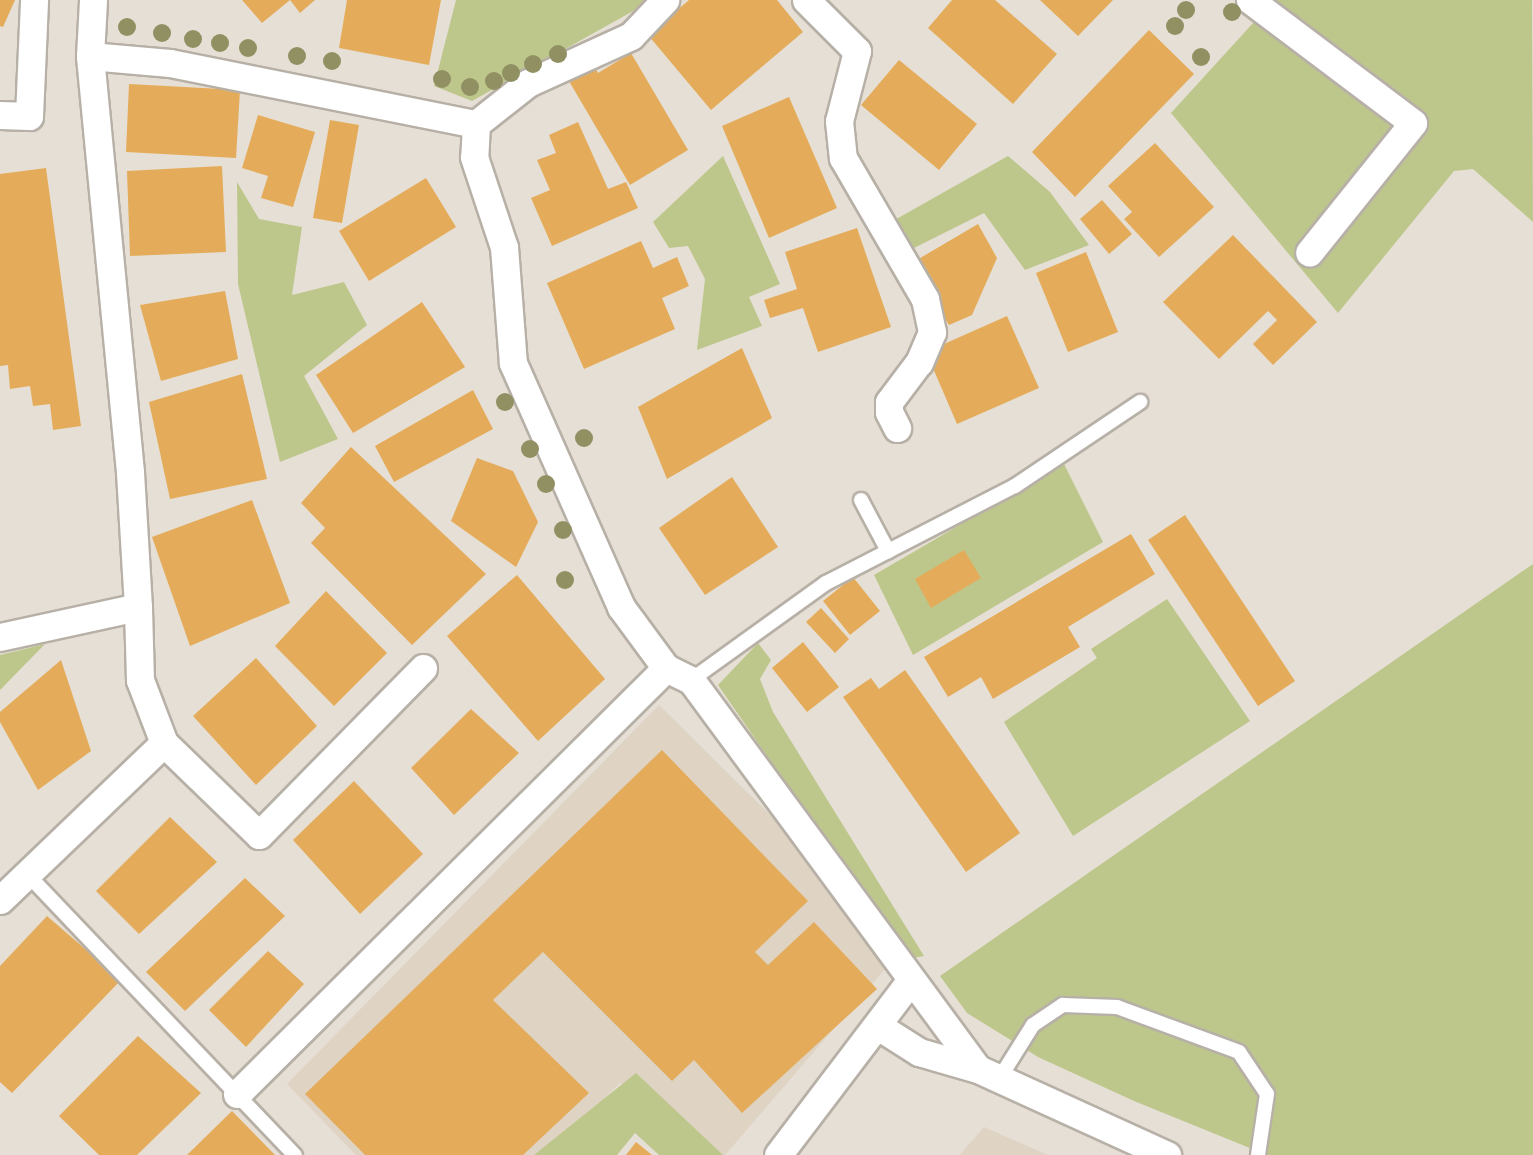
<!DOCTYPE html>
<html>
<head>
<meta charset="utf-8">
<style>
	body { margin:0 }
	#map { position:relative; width:1533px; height:1155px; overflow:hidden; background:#e6dfd5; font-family:Inter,sans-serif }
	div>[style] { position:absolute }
	.built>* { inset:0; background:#dfd3c3 }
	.green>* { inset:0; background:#bec78b }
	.building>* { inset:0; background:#e4ac5a }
	.roads { filter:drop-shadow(2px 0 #b7b0a7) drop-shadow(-2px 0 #b7b0a7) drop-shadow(0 2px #b7b0a7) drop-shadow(0 -2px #b7b0a7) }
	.service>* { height:14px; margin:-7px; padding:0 7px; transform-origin:7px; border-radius:7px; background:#fff }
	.minor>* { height:27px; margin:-13.5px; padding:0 13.5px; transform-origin:13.5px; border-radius:13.5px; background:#fff }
	.trees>* { width:18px; height:18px; margin:-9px; border-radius:50%; background:#909063 }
	span { translate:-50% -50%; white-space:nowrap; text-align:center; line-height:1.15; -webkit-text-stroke:6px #f4ece3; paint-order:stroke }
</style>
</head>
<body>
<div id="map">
	<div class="built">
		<i style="clip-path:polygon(659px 705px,904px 947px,725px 1155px,698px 1155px,620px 1083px,547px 1155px,356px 1155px,287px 1084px)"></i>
		<i style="clip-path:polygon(984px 1127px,1048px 1155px,960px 1155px)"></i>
	</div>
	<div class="green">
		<i style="clip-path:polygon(456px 0,650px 0,651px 1px,472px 101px,434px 86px)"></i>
		<i style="clip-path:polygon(1274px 0,1532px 0,1533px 222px,1473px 169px,1454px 171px,1338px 313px,1171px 113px)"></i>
		<i style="clip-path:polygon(723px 156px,780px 284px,749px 297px,762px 326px,697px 350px,705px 279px,688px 246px,669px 248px,653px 222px)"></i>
		<i style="clip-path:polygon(1008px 156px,1050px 192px,1089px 245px,1025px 270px,984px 213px,908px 251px,891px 222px)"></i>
		<i style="clip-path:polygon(237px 182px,259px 219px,302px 227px,292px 295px,344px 282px,367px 325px,304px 376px,338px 439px,280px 462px,238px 284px)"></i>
		<i style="clip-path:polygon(1064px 464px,1103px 542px,913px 655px,874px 575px)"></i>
		<i style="clip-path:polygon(1533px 564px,1533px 1155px,1267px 1155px,1134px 1101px,1038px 1057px,967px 1013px,940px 976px)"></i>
		<i style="clip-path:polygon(1167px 599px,1250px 721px,1073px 836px,1004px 722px,1097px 658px,1091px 649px)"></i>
		<i style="clip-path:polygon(758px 643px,771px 660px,760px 679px,773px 712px,924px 956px,907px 959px,718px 685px)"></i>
		<i style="clip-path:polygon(45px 644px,0 690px,0 655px)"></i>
		<i style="clip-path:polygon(636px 1073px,723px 1155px,659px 1155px,635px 1133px,617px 1155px,534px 1155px)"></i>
	</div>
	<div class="building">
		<i style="clip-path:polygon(0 0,15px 0,3px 27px,0 26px)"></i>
		<i style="clip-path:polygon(242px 0,315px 0,300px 13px,290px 0,262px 23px)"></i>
		<i style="clip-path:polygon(347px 0,441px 0,429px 65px,339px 48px)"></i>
		<i style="clip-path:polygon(689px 0,777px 0,803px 32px,711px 110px,648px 35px)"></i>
		<i style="clip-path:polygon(952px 0,995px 0,1057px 54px,1013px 104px,928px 28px)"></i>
		<i style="clip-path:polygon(1040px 0,1113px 0,1078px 36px)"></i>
		<i style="clip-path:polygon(1149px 30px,1194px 74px,1075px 197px,1032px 152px)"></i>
		<i style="clip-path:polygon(631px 53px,688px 150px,630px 185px,566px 76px,591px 61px,598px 73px)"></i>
		<i style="clip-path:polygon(899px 60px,977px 124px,939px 170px,861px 105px)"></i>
		<i style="clip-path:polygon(129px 84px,240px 90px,236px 158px,126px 152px)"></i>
		<i style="clip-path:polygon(789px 97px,837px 208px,769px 238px,722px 126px)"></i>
		<i style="clip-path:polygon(258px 115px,315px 132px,293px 207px,261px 198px,268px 176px,242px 168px)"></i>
		<i style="clip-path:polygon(330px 120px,359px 125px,342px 223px,313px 218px)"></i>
		<i style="clip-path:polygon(578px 122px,608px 189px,626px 182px,638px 208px,552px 246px,531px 198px,550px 190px,537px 160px,556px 153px,549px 135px)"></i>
		<i style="clip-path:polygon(1155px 143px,1214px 207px,1159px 257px,1124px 219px,1132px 212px,1108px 186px)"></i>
		<i style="clip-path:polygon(222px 166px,226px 252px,130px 256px,127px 171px)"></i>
		<i style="clip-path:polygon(46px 168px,81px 426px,53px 430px,50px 404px,33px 406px,30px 386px,10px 389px,8px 365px,0 366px,0 174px)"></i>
		<i style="clip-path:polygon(426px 178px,456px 227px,369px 281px,339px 231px)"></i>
		<i style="clip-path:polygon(1102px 200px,1132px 234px,1109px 254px,1080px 219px)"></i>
		<i style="clip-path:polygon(978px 224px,997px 258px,972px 315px,949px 325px,910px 264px)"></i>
		<i style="clip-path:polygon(857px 228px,891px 327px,818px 352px,803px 308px,770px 318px,764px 300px,797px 289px,785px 252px)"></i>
		<i style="clip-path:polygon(1233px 235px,1317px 322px,1273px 365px,1253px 344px,1277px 320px,1268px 311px,1219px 359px,1163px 302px)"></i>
		<i style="clip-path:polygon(641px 241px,653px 268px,677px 257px,689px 286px,662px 298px,675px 329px,584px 369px,547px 283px)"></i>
		<i style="clip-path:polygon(1086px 252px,1118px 332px,1068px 352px,1036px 273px)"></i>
		<i style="clip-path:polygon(225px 291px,238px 359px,161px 381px,140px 305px)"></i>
		<i style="clip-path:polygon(422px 302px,465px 367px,353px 433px,316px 375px)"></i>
		<i style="clip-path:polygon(1007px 316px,1039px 388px,957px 424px,926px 352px)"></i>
		<i style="clip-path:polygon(742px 348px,772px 418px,667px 479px,638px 407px)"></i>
		<i style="clip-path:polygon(242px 374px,267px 479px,170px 499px,149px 402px)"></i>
		<i style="clip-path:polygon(473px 390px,493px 429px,394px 482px,375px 446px)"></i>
		<i style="clip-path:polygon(351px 447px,486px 574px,412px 645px,311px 543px,325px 528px,301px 503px)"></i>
		<i style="clip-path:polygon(477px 458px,513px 471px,538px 522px,516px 567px,451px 521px)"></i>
		<i style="clip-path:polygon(732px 477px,778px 547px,705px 595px,659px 528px)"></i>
		<i style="clip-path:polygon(252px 500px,290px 603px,190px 646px,152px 537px)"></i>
		<i style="clip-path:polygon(1185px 515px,1295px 681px,1258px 706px,1148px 540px)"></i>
		<i style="clip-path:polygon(1131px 534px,1155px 574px,1068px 627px,1080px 647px,993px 699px,981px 677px,948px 697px,924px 657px)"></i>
		<i style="clip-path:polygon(964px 550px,981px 578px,931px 608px,915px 579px)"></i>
		<i style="clip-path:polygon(517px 575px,605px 679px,538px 741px,447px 636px)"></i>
		<i style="clip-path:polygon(853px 577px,880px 611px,850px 635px,823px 601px)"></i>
		<i style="clip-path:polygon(326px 591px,387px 653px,334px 706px,275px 646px)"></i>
		<i style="clip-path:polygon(821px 608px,849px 639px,835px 653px,806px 622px)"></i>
		<i style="clip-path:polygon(803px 642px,839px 687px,807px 712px,772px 668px)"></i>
		<i style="clip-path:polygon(256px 658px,317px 726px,256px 785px,193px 716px)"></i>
		<i style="clip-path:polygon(61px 660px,91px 751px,38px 790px,0 722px,0 712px)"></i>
		<i style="clip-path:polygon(905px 670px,1020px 833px,966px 872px,843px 697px,871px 678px,879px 689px)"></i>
		<i style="clip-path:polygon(471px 709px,519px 753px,454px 815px,411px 768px)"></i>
		<i style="clip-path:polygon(662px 750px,808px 901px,755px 952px,768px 965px,814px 922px,877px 989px,742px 1113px,694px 1060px,672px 1081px,543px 952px,493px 1000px,589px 1093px,523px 1155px,365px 1155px,305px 1094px)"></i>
		<i style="clip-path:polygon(354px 781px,423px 854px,360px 914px,293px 840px)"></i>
		<i style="clip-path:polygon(170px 817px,217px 862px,139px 934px,96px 891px)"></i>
		<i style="clip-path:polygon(245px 878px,285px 916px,185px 1011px,146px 972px)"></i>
		<i style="clip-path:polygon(47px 916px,121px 980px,12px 1093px,0 1082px,0 966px)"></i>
		<i style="clip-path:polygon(268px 951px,304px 984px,246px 1047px,209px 1010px)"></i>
		<i style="clip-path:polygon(138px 1036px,201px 1093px,137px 1155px,99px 1155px,59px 1116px)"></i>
		<i style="clip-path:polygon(232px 1111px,275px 1155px,187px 1155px)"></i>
		<i style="clip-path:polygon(636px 1142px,652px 1155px,626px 1155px)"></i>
	</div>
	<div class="roads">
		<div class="service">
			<i style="left:861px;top:500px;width:58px;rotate:62.1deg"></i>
			<i style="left:691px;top:680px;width:166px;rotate:-35.7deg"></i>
			<i style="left:826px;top:583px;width:212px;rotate:-27.2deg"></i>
			<i style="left:1015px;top:486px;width:151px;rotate:-33.9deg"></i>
			<i style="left:28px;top:875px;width:387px;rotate:46.4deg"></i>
			<i style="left:999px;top:1079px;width:64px;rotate:-57.8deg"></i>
			<i style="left:1033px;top:1025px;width:36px;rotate:-34deg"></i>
			<i style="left:1063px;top:1005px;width:54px;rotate:2.1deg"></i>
			<i style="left:1117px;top:1007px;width:130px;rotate:20.2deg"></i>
			<i style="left:1239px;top:1052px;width:50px;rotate:56.3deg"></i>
			<i style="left:1267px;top:1094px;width:62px;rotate:98.4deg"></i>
		</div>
		<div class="minor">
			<i style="left:806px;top:0;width:72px;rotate:45deg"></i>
			<i style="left:857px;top:51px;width:72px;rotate:104.4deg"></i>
			<i style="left:839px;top:121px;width:37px;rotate:84deg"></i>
			<i style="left:843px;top:158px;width:163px;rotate:59.8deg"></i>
			<i style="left:925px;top:299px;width:34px;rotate:78deg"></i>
			<i style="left:932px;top:332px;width:33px;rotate:113deg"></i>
			<i style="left:919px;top:362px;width:50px;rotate:126.9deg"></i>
			<i style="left:889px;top:402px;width:10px;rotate:90deg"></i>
			<i style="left:889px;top:412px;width:18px;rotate:63deg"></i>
			<i style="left:1250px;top:0;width:204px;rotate:37deg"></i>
			<i style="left:1413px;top:123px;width:166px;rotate:128.7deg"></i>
			<i style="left:90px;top:56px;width:80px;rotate:5deg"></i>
			<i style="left:170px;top:63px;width:312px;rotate:11.3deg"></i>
			<i style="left:476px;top:124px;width:66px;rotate:-38.3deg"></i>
			<i style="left:528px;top:83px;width:113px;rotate:-24.5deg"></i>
			<i style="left:631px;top:36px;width:50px;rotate:-46.6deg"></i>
			<i style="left:0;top:115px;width:29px;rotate:2deg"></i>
			<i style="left:29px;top:116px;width:116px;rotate:-87.5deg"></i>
			<i style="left:476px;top:124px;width:33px;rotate:93deg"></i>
			<i style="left:474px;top:157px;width:95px;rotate:71.6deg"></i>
			<i style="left:504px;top:247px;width:116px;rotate:85.6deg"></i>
			<i style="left:513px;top:363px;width:267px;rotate:66.1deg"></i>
			<i style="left:621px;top:607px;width:76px;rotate:53.6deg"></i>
			<i style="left:666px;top:668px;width:28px;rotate:26deg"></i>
			<i style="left:691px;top:680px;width:483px;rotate:53.6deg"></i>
			<i style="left:0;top:637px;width:141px;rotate:-12.3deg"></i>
			<i style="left:138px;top:607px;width:135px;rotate:-93.4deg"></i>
			<i style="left:130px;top:472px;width:418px;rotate:-95.5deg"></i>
			<i style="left:90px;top:56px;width:56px;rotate:-86.9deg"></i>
			<i style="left:164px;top:743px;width:132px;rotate:44.1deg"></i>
			<i style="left:259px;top:835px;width:234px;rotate:-45.5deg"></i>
			<i style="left:0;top:900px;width:227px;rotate:-43.8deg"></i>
			<i style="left:164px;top:743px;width:67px;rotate:-110.9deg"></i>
			<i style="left:140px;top:680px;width:73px;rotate:-91.6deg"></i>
			<i style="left:878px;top:1026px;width:49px;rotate:32.4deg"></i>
			<i style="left:919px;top:1052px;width:61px;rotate:16.1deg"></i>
			<i style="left:978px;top:1069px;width:208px;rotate:24.5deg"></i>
			<i style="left:237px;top:1094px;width:605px;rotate:-44.8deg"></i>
			<i style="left:778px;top:1155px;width:220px;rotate:-52.8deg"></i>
		</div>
	</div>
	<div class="trees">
		<i style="left:1186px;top:10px"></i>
		<i style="left:1232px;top:12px"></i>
		<i style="left:1175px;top:26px"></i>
		<i style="left:127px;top:27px"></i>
		<i style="left:162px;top:33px"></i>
		<i style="left:193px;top:39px"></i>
		<i style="left:220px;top:43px"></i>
		<i style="left:248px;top:48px"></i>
		<i style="left:558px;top:54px"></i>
		<i style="left:297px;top:56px"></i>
		<i style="left:1201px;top:57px"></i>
		<i style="left:332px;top:61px"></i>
		<i style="left:533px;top:64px"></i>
		<i style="left:511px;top:73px"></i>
		<i style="left:442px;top:79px"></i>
		<i style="left:494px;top:81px"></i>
		<i style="left:470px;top:87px"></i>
		<i style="left:505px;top:402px"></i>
		<i style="left:584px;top:438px"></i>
		<i style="left:530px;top:449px"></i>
		<i style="left:546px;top:484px"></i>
		<i style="left:563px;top:530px"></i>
		<i style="left:565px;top:580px"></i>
	</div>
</div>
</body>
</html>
